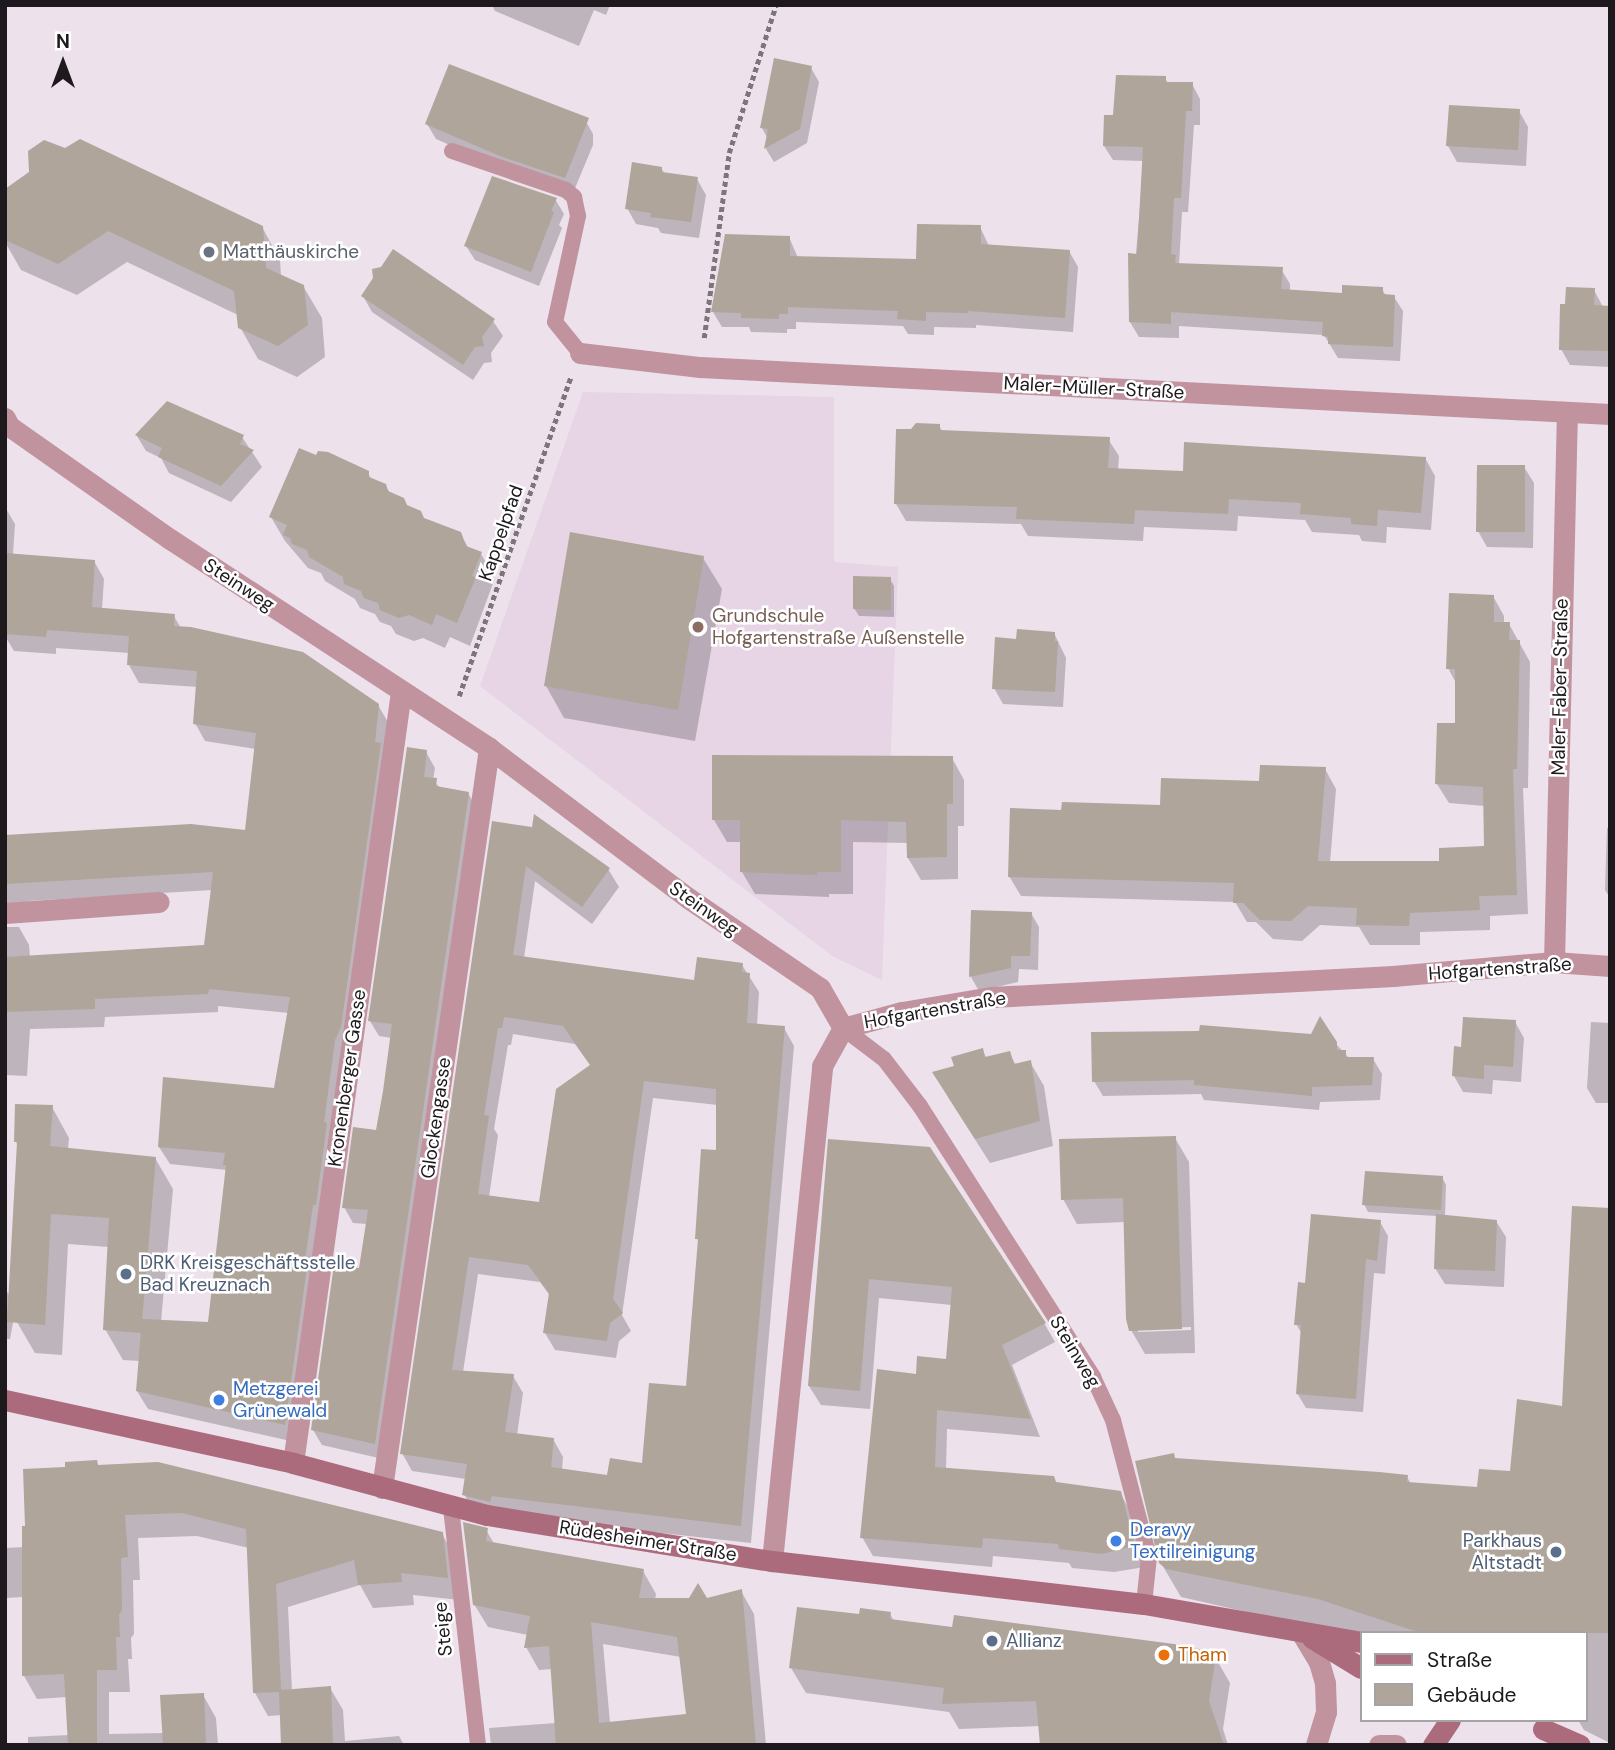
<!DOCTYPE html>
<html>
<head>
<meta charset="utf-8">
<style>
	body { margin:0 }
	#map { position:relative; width:1615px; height:1750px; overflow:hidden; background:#ede1ec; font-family:"DM Sans",sans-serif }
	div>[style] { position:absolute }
	.built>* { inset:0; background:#e7d5e5 }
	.shadow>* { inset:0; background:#0003 }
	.building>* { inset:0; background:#afa59a }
	.path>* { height:4.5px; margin-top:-2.25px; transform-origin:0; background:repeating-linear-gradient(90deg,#7d757c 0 5px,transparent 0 8.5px) }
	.lane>* { height:16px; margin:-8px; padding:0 8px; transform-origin:8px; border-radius:8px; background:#c0939f }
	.street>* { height:21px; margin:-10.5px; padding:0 10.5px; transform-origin:10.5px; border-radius:10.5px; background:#c0939f }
	.secondary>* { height:21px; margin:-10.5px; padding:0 10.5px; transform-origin:10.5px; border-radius:10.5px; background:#ab6b7d }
	.dots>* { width:19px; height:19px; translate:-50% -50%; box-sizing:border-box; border:4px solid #fff; border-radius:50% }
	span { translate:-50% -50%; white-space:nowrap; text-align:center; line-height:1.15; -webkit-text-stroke:5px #fff; paint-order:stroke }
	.worship-label { font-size:19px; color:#5b616d }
	.left { translate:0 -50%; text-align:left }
	.street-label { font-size:19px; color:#1d191d }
	.education-label { font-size:19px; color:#785e54 }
	.service-label { font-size:19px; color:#4e5e75 }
	.right { translate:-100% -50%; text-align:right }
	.shop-label { font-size:19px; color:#366cbe }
	.food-label { font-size:19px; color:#c56008 }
	.frame { position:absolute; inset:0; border:7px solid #1d191d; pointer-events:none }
	.legend { position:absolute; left:1360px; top:1631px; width:228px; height:91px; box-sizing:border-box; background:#fff; border:2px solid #a5a3a5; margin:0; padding:9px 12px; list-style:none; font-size:21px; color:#1d191d }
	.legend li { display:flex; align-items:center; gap:14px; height:35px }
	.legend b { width:35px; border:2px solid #a5a3a5 }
	.north { position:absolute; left:28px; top:28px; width:70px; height:70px; -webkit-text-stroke:5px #fff; paint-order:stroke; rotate:0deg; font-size:19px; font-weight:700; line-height:28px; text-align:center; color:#1d191d }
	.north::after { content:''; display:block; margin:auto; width:24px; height:32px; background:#1d191d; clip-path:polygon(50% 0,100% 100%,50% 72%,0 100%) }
</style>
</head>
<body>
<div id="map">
	<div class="built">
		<i style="clip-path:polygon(583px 392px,834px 397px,834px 562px,898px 567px,882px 980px,832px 956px,480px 686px)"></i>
	</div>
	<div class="shadow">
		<i style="clip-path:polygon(492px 5px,610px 5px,606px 15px,594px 10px,579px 46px,495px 11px)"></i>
		<i style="clip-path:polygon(811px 68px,819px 82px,807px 143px,774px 162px,766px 149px,768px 139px,762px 128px)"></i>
		<i style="clip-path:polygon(1165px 78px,1168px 83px,1192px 84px,1200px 99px,1200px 125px,1194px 125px,1188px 212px,1182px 212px,1179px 265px,1281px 269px,1290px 284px,1290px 291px,1344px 295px,1382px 289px,1386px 296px,1394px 297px,1403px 311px,1400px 361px,1338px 358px,1324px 335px,1179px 326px,1179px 338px,1139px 337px,1130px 322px,1144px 161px,1113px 160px,1104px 146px,1115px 117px)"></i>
		<i style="clip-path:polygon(1519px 111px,1528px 127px,1526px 166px,1457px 162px,1448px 146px)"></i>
		<i style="clip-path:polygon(584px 118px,593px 134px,593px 145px,573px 193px,510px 172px,436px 139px,427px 124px)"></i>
		<i style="clip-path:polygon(65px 150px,262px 227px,280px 260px,281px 277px,303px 286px,322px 318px,325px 357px,297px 377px,258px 359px,240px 327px,238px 315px,127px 262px,77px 295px,21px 270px,5px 242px,5px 192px)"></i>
		<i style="clip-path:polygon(661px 168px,665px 174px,697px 179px,706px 195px,699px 238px,661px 233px,658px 228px,636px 224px,627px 208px)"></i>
		<i style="clip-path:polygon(555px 199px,564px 214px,559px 225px,562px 228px,539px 286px,475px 260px,466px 246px)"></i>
		<i style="clip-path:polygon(980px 227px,989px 246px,1069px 251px,1078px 267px,1073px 332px,976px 325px,976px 328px,934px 327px,934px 335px,908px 334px,903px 326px,796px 322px,796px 329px,787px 329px,787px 333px,751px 332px,749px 327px,722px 327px,713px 312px,789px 237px,798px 258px,918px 261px)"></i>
		<i style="clip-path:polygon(1594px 290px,1603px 307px,1610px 307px,1610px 367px,1570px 365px,1561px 349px,1567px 306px)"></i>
		<i style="clip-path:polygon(363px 296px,493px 321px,503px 336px,491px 353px,492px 362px,484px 363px,473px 380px,372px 312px)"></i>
		<i style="clip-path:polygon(939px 426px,943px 432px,1108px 439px,1119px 456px,1118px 470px,1185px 473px,1425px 458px,1435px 476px,1431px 530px,1387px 527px,1386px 543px,1362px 541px,1359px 535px,1312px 532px,1305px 520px,1238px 516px,1237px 531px,1144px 527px,1143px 541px,1028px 536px,1021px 524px,906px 521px,896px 504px)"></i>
		<i style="clip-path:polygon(137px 436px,242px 437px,262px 467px,231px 502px,169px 473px,161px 458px,146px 451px)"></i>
		<i style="clip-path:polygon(1524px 467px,1534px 483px,1533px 548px,1487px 547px,1478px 531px)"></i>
		<i style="clip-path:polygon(367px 472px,372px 480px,385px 485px,390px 493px,425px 520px,460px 533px,469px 549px,481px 554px,495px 578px,470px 646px,450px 637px,445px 648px,423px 638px,414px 641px,396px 634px,391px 626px,380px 622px,375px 614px,360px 608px,355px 599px,325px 581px,321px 573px,308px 568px,285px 541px,271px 517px)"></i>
		<i style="clip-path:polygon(5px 507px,15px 524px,13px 554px,94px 561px,104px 579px,102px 609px,173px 615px,181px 628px,378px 705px,389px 724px,295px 1442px,148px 1409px,137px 1391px,140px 1361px,123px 1360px,105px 1329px,109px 1247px,68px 1244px,62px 1355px,35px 1353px,14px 1317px,10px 1339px,5px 1339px,5px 1289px,10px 1296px,19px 1147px,16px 1142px,52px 1107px,69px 1138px,68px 1149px,155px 1158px,173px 1189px,161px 1322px,209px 1324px,227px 1170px,170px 1164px,159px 1147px,276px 1090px,289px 1013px,218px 1006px,218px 1012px,105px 1017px,104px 1027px,30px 1029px,27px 1076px,5px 1075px,5px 927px,19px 927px,29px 945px,30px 957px,206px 947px,212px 890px,28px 901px,28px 916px,8px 919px,5px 925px,5px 845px,246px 832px,256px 749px,205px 741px,195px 723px,198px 687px,139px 683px,129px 665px,130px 653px,56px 648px,56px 654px,14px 651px,5px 636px)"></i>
		<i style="clip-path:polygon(703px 558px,722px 589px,695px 741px,564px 718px,546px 686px)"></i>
		<i style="clip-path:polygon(890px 579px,894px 586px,894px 617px,859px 616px,854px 608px)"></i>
		<i style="clip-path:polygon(1493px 596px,1504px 616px,1504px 624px,1509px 624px,1530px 662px,1528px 788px,1523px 788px,1528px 914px,1490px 916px,1490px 930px,1420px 932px,1420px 945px,1370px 945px,1359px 927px,1320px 925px,1302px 941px,1273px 939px,1256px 922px,1247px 922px,1235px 902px,1021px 896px,1009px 876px,1063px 812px,1162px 807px,1325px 769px,1336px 789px,1330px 863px,1441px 863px,1485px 848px,1485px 806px,1449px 803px,1437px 784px,1456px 725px,1456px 683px,1448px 668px)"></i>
		<i style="clip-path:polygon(1054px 633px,1066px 658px,1063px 707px,1003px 704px,994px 688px,1018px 640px)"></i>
		<i style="clip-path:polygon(1610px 722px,1610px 770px,1608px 767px)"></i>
		<i style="clip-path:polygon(426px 752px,435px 768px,433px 780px,441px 789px,468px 793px,477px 809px,383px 1459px,322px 1445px,313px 1430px,360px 1270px,367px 1224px,353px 1223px,344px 1207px,378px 1132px,392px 1038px,379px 1036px,370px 1021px)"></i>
		<i style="clip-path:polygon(952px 758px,964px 780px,964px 826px,958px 826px,958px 879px,921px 880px,908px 858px,908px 843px,853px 842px,853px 894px,829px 894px,829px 897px,755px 894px,742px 872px,742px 842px,727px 842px,714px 820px)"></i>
		<i style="clip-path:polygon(evenodd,493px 823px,608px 869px,619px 887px,592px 924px,535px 881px,524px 958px,695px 982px,742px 965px,759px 992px,757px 1026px,784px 1028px,794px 1046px,751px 1543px,474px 1512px,464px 1494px,466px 1479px,412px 1471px,402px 1453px,493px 823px,513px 1034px,575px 1044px,591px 1066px,541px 1204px,489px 1197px,498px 1135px,494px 1129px,508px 1045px,511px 1045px,513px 1034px,493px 823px,653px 1098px,718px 1105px,718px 1152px,697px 1239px,700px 1243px,688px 1388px,643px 1465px,609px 1477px,562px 1470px,563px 1457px,553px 1439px,517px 1435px,523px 1393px,513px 1376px,463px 1372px,478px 1274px,540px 1282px,550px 1296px,545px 1333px,555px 1350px,616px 1358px,619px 1341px,631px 1331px,622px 1315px,653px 1098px)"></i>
		<i style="clip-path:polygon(1607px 828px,1610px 828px,1610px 898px,1605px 890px)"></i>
		<i style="clip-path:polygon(1031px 913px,1039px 927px,1038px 970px,1019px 969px,1018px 982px,979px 991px,971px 977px)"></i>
		<i style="clip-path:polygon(1515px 1022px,1524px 1038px,1521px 1082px,1493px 1080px,1492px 1094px,1463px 1092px,1454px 1076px,1463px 1048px)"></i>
		<i style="clip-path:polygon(1591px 1022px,1610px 1023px,1610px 1103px,1596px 1103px,1587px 1088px)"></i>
		<i style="clip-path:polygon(1335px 1043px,1349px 1058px,1373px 1059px,1382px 1074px,1380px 1100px,1320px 1102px,1319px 1110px,1204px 1100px,1201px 1094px,1103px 1096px,1094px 1081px)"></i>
		<i style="clip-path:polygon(982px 1050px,987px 1059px,1009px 1053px,1016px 1065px,1030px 1062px,1044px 1086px,1053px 1146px,990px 1163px,948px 1097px,956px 1067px)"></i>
		<i style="clip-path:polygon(evenodd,1175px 1138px,1189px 1162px,1195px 1353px,1145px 1354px,1131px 1330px,1125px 1222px,1077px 1224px,1063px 1199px,1175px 1138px,1191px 1327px,1191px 1330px,1138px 1332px,1138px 1329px,1191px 1327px)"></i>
		<i style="clip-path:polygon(830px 1141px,1044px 1323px,1055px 1342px,1012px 1365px,1040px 1437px,947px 1429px,946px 1469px,1120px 1493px,1131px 1512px,1145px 1567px,1114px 1572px,1072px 1568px,1069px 1563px,993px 1556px,992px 1567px,873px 1556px,862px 1537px,917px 1376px,947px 1361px,952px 1305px,879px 1298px,870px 1409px,821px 1405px,809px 1386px)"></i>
		<i style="clip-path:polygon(1442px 1177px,1446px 1185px,1445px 1216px,1496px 1221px,1506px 1237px,1504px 1287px,1445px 1284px,1435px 1268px,1437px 1216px,1368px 1212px,1364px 1204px)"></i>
		<i style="clip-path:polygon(1610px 1210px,1610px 1743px,1584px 1730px,1578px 1720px,1585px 1720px,1585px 1633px,1339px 1633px,1181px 1597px,1161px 1563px,1176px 1460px,1407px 1477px,1411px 1484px,1479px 1489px,1511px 1473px,1564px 1408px)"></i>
		<i style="clip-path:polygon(1380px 1222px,1388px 1236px,1385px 1274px,1374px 1273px,1363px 1412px,1306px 1408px,1297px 1393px,1302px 1334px,1296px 1324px)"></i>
		<i style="clip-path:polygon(96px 1462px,99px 1467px,442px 1534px,455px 1557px,460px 1600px,413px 1595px,414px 1605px,373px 1608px,360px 1585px,288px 1607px,292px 1691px,330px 1688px,343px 1710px,345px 1741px,399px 1736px,404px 1745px,283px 1745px,282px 1715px,268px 1716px,255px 1693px,249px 1548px,197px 1536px,138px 1538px,140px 1580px,133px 1580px,134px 1634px,131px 1638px,132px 1659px,128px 1659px,130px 1692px,109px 1692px,109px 1734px,164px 1733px,203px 1695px,216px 1718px,218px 1745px,28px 1745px,28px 1737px,69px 1735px,67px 1697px,37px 1699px,24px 1676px,23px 1597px,5px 1598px,5px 1548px,25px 1547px,27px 1528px,66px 1469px)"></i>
		<i style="clip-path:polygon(evenodd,486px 1530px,495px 1545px,643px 1571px,656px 1594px,655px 1600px,706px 1600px,741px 1591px,754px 1614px,766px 1745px,491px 1745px,489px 1728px,556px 1723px,552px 1669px,539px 1670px,526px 1647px,528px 1635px,488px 1627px,474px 1604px,486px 1530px,603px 1644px,681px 1657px,688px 1716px,610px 1723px,603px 1644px)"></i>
		<i style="clip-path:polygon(890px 1614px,894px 1621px,1215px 1657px,1230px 1683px,1223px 1729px,1228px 1745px,1042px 1745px,1040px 1726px,959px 1729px,949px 1712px,806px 1693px,791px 1668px,861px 1616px)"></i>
	</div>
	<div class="building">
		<i style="clip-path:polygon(774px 58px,812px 66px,800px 129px,764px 149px,768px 129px,760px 128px)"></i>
		<i style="clip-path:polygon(449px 64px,589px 118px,565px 178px,500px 156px,425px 124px)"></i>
		<i style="clip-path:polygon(1116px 75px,1166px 76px,1166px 82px,1193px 82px,1192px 111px,1186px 111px,1181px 198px,1174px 198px,1171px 254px,1176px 255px,1175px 263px,1283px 267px,1281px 289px,1342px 293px,1342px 285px,1383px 287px,1383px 294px,1395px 295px,1393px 347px,1328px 344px,1328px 337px,1322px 336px,1323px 322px,1171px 312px,1171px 324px,1129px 322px,1128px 253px,1137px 254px,1143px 147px,1103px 146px,1104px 115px,1113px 115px)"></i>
		<i style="clip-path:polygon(1449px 105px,1520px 109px,1518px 150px,1446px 146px)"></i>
		<i style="clip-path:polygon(80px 139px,263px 226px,266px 268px,304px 285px,308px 325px,278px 346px,238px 328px,234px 291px,108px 231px,58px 264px,5px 240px,5px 189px,29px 172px,28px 151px,44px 140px,65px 148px)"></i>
		<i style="clip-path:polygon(632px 162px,662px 167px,662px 172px,698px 177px,691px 222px,650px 217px,651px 213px,625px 209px)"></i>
		<i style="clip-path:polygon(492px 176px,557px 198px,551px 211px,554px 212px,531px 272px,464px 246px)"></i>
		<i style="clip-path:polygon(917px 224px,981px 225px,981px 244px,1070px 250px,1065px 318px,968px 311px,968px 313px,926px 312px,926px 321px,897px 319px,898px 311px,788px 307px,788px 314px,779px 314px,779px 319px,741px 318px,741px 313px,711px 312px,725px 234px,790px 236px,790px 256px,916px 259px)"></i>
		<i style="clip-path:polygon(393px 249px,495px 319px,482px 337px,484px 346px,475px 347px,463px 365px,361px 296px,373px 278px,372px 269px,381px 267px)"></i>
		<i style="clip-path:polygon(1566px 287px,1595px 288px,1594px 305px,1610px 306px,1610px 351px,1559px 350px,1560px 304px,1565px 304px)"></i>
		<i style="clip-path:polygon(167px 401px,244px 435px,240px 444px,254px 450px,221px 486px,158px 457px,162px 448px,135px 435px)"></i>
		<i style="clip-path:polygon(916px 423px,940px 424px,940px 430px,1110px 437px,1108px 468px,1183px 471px,1184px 442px,1426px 457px,1421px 513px,1378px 510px,1377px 526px,1351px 524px,1351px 518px,1300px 514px,1301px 503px,1229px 499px,1228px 514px,1135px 510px,1134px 524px,1016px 519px,1017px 507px,894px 504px,896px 429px,911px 429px)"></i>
		<i style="clip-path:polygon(299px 448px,316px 455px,318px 451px,328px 452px,369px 471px,369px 477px,386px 484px,388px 491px,404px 498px,407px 505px,421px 511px,424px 518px,461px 532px,466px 546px,482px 552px,472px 576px,476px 577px,457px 623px,436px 614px,432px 625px,409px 615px,399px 618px,380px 610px,378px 603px,364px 598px,361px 591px,344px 584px,343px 577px,309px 557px,307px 550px,292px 544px,290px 538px,283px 535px,287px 525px,269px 517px)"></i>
		<i style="clip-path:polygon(1477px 465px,1525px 465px,1525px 532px,1476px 532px)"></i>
		<i style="clip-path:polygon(570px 532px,704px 556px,678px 710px,544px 686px)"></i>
		<i style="clip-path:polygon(5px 553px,95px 560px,92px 607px,175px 614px,174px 626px,191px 627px,303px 652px,379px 704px,375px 742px,381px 743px,341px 1027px,335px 1040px,324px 1122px,327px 1123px,316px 1205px,313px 1205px,305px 1260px,308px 1260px,285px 1425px,136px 1391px,142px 1319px,208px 1322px,226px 1165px,223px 1165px,225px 1153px,158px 1147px,163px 1077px,274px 1088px,290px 997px,209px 989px,208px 994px,95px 999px,95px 1009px,5px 1012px,5px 957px,204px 945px,213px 872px,5px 884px,5px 835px,191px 824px,245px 830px,256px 733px,193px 724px,197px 671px,127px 665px,129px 636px,47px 630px,46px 637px,5px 634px)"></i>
		<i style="clip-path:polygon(853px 576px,891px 577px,891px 610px,853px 609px)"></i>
		<i style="clip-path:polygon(1449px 593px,1494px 595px,1494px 622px,1510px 622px,1509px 640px,1520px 640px,1517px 769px,1513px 769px,1517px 895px,1479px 896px,1480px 910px,1410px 913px,1409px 926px,1356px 925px,1357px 908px,1308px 906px,1291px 921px,1260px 920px,1243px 903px,1233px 903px,1234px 883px,1008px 877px,1010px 808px,1061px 810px,1062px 802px,1160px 805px,1161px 778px,1259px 781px,1260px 765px,1326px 767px,1318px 861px,1439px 861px,1439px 848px,1484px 846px,1483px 787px,1435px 784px,1437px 723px,1455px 723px,1455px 669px,1446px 669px)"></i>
		<i style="clip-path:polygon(1017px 629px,1055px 632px,1055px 641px,1058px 641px,1055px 692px,992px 689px,995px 637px,1016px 639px)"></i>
		<i style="clip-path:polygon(407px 747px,427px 750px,424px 777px,437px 778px,436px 786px,469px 792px,375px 1444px,311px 1430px,334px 1264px,359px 1268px,368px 1210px,342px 1208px,353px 1127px,376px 1130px,383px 1091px,392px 1024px,368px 1021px)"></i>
		<i style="clip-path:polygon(712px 755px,953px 756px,953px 804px,947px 804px,947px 857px,907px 858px,906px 822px,841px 820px,841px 872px,817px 872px,817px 875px,740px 872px,740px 820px,712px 820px)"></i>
		<i style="clip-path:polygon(evenodd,534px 814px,610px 868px,582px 907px,526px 866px,513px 955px,694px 980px,697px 957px,743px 963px,742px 972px,750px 973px,747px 1023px,785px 1026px,741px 1526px,492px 1496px,490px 1502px,462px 1495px,467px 1464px,400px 1454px,492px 821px,532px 827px,534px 814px,504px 1017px,563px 1026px,590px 1065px,556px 1089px,539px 1202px,478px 1194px,489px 1116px,484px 1115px,498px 1028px,502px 1028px,504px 1017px,534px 814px,644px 1081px,716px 1089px,716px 1150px,701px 1149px,695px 1239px,698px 1239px,686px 1386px,649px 1383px,642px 1463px,610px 1458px,607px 1475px,551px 1467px,554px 1438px,505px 1432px,514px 1374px,452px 1370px,469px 1257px,528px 1265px,549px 1293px,543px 1333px,607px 1341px,610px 1323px,623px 1313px,613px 1299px,644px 1081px)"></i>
		<i style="clip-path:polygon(971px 910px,1032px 912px,1030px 956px,1011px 956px,1011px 968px,969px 977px)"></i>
		<i style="clip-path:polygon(1320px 1016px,1337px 1042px,1337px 1050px,1346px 1050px,1346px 1057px,1374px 1057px,1372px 1085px,1312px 1087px,1312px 1096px,1194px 1085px,1194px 1080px,1092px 1082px,1091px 1032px,1199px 1031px,1200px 1025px,1311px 1034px)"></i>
		<i style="clip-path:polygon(1463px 1017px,1516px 1020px,1513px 1067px,1484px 1065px,1484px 1079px,1452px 1076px,1454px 1046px,1461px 1047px)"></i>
		<i style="clip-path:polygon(983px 1048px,985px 1057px,1010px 1051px,1014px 1064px,1031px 1060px,1040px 1121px,975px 1139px,932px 1072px,954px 1066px,951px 1057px)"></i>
		<i style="clip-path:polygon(15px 1104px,53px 1105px,50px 1146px,156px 1157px,141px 1333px,103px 1330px,109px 1218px,51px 1214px,45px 1325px,7px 1322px,17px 1142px,14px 1142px)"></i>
		<i style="clip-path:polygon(1176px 1136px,1182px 1329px,1129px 1331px,1126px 1319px,1123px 1198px,1061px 1200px,1059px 1139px)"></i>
		<i style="clip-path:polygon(828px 1139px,930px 1147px,1046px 1323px,1002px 1345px,1031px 1419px,937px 1410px,935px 1467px,1054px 1476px,1056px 1482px,1121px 1491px,1136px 1550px,1130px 1547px,1102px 1554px,1059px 1549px,1058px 1544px,983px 1538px,982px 1548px,860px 1538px,877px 1369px,916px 1374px,917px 1356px,946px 1359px,952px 1287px,869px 1279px,860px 1391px,808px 1386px)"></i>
		<i style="clip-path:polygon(1365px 1171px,1443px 1176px,1441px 1210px,1362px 1205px)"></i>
		<i style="clip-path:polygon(1572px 1206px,1610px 1208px,1610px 1633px,1421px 1633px,1318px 1599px,1166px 1569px,1159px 1563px,1135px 1461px,1174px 1453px,1175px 1458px,1379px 1472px,1408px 1475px,1407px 1482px,1477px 1487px,1479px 1469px,1510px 1471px,1517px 1399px,1562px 1406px)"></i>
		<i style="clip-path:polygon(1311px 1214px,1381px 1220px,1377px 1261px,1366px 1259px,1356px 1399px,1296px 1394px,1301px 1325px,1294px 1325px,1298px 1282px,1305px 1283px)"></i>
		<i style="clip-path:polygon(1436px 1214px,1497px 1220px,1495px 1271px,1434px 1269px)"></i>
		<i style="clip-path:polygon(97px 1460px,98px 1465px,158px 1462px,443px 1532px,448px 1578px,401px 1573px,402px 1582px,358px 1585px,354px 1560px,276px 1584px,281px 1690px,331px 1686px,333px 1745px,281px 1745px,279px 1692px,253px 1693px,246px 1529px,182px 1513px,125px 1515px,128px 1557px,121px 1558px,122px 1610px,119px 1615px,120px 1637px,116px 1637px,117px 1670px,97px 1670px,97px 1745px,68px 1745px,64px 1674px,22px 1676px,22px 1526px,25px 1526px,23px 1469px,65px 1467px,65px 1462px)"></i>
		<i style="clip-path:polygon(evenodd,463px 1522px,488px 1528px,486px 1541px,644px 1569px,639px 1598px,689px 1598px,698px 1583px,707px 1598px,742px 1589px,756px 1745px,556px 1745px,549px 1646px,524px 1648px,530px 1616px,473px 1605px,463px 1522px,591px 1622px,677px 1637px,686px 1714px,599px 1723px,591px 1622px)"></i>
		<i style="clip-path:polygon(797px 1607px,859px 1614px,860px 1608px,891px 1612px,890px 1619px,952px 1627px,954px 1615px,1189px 1646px,1216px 1655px,1209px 1701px,1224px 1745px,1040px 1745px,1036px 1701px,942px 1704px,944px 1688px,789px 1668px)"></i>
		<i style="clip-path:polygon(204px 1693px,206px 1745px,163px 1745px,160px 1695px)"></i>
	</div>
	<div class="path">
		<i style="left:704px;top:338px;width:187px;rotate:-82.3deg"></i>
		<i style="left:729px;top:153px;width:155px;rotate:-72.4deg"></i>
		<i style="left:459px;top:696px;width:338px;rotate:-70.7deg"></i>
	</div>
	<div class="lane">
		<i style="left:452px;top:151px;width:120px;rotate:18.9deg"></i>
		<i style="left:566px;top:190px;width:11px;rotate:41deg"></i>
		<i style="left:574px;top:197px;width:19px;rotate:78deg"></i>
		<i style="left:578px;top:216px;width:108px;rotate:102.2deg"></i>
		<i style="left:555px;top:322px;width:40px;rotate:51deg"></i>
		<i style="left:843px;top:1028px;width:51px;rotate:37.1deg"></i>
		<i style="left:884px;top:1059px;width:59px;rotate:52.5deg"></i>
		<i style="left:920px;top:1106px;width:322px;rotate:57.4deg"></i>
		<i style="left:1093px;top:1377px;width:47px;rotate:65.1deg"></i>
		<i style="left:1113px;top:1420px;width:142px;rotate:75.3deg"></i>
		<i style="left:1149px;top:1557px;width:47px;rotate:96.1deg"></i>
		<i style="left:451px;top:1508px;width:239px;rotate:83.5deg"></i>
	</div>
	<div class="street">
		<i style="left:580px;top:353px;width:121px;rotate:6.7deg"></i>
		<i style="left:700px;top:367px;width:911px;rotate:2.96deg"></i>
		<i style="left:5px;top:418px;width:9px;rotate:63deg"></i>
		<i style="left:9px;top:426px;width:197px;rotate:35.1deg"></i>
		<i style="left:170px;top:539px;width:381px;rotate:33.2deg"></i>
		<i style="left:489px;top:748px;width:249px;rotate:37deg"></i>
		<i style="left:688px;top:898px;width:160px;rotate:34.3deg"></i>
		<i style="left:820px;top:988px;width:46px;rotate:60.1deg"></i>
		<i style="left:5px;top:913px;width:154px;rotate:-4.1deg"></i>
		<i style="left:1554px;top:962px;width:550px;rotate:-88.65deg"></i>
		<i style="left:293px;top:1463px;width:779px;rotate:-82.03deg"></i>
		<i style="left:382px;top:1488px;width:748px;rotate:-81.77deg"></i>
		<i style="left:772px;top:1561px;width:498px;rotate:-84.2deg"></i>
		<i style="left:822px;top:1066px;width:43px;rotate:-61.1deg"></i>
		<i style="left:843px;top:1028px;width:61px;rotate:-15.2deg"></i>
		<i style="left:902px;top:1012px;width:90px;rotate:-9.6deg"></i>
		<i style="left:991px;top:997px;width:403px;rotate:-3deg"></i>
		<i style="left:1393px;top:976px;width:162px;rotate:-5deg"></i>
		<i style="left:1554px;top:962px;width:56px;rotate:4.1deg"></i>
		<i style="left:1301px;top:1632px;width:35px;rotate:59deg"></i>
		<i style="left:1319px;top:1662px;width:22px;rotate:74deg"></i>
		<i style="left:1325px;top:1683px;width:29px;rotate:88deg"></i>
		<i style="left:1326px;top:1712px;width:34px;rotate:107deg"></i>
		<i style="left:1379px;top:1745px;width:17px"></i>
	</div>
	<div class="secondary">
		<i style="left:5px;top:1400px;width:295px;rotate:12.3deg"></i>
		<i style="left:293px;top:1463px;width:201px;rotate:15deg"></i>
		<i style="left:487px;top:1515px;width:289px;rotate:9.2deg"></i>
		<i style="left:772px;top:1561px;width:374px;rotate:6.6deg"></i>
		<i style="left:1144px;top:1604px;width:220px;rotate:9.9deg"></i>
		<i style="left:1312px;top:1638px;width:57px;rotate:31.5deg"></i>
		<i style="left:1543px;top:1729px;width:40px;rotate:23.4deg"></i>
		<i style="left:1433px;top:1745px;width:30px;rotate:-56deg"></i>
	</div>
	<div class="dots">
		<i style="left:209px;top:252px;background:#6b7280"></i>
		<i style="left:698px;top:627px;background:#8d6e63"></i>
		<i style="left:126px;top:1274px;background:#5c6f8a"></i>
		<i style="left:219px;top:1400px;background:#3f7fe0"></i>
		<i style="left:1116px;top:1541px;background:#3f7fe0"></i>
		<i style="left:1556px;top:1552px;background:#5c6f8a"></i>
		<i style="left:992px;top:1641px;background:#5c6f8a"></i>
		<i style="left:1164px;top:1655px;background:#e8710a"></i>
	</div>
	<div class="worship-label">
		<span class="left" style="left:223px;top:252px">Matthäuskirche</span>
	</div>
	<div class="street-label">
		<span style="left:1094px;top:388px;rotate:3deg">Maler-Müller-Straße</span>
		<span style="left:501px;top:533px;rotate:-71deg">Kappelpfad</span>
		<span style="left:239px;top:585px;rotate:33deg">Steinweg</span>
		<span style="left:1560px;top:687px;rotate:-89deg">Maler-Faber-Straße</span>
		<span style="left:704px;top:909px;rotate:35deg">Steinweg</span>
		<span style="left:1500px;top:969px;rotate:-4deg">Hofgartenstraße</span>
		<span style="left:935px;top:1010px;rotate:-10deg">Hofgartenstraße</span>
		<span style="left:347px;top:1078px;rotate:-82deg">Kronenberger Gasse</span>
		<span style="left:436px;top:1118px;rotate:-82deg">Glockengasse</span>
		<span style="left:1075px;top:1352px;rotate:59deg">Steinweg</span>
		<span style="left:648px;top:1541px;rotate:9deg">Rüdesheimer Straße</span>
		<span style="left:443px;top:1629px;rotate:-96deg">Steige</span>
	</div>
	<div class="education-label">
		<span class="left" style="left:712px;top:627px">Grundschule<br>Hofgartenstraße Außenstelle</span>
	</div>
	<div class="service-label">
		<span class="left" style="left:140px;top:1274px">DRK Kreisgeschäftsstelle<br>Bad Kreuznach</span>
		<span class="right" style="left:1542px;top:1552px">Parkhaus<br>Altstadt</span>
		<span class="left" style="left:1006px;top:1641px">Allianz</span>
	</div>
	<div class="shop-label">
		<span class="left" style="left:233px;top:1400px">Metzgerei<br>Grünewald</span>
		<span class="left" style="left:1130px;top:1541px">Deravy<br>Textilreinigung</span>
	</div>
	<div class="food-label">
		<span class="left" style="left:1178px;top:1655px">Tham</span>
	</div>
	<div class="frame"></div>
	<ul class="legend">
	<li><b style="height:9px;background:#ab6b7d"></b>Straße</li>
	<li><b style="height:19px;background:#afa59a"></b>Gebäude</li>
	</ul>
	<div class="north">N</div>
</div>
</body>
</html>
